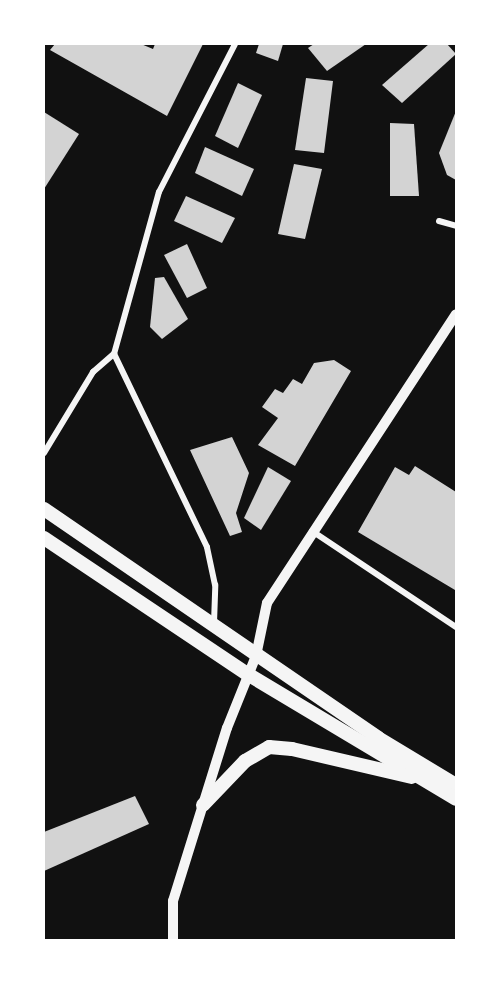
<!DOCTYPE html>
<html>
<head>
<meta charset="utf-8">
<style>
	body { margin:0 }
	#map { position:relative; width:500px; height:984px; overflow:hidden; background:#111; font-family:"Fira Sans Condensed",sans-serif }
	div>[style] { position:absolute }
	.building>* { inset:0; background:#d3d3d3 }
	.minor>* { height:6px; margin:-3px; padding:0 3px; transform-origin:3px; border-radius:3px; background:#f5f5f5 }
	.tertiary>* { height:10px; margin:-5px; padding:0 5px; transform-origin:5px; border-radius:5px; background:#f5f5f5 }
	.primary>* { height:14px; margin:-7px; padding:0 7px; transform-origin:7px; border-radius:7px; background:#f5f5f5 }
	span { translate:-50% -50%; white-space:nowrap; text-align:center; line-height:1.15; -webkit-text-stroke:5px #fff; paint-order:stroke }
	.frame { position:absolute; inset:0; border:45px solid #fff; pointer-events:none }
</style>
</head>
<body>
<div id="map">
	<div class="building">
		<i style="clip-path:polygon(55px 44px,141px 44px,153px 49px,155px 44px,203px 44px,167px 116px,50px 50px)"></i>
		<i style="clip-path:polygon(259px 44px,283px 44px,278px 61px,256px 53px)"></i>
		<i style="clip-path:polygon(314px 44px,366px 44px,327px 71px,308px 48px)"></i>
		<i style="clip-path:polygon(429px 44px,447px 44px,456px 54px,402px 103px,382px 85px)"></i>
		<i style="clip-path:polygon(306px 78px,333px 81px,324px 153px,295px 150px)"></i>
		<i style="clip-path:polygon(238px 83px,262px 95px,238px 148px,215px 136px)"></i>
		<i style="clip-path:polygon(456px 111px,456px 180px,447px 175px,439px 153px)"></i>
		<i style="clip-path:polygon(44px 112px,79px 134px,44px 189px)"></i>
		<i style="clip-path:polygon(390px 123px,414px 124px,419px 196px,390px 196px)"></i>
		<i style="clip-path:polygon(205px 147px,254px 169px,242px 196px,195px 173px)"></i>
		<i style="clip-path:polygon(294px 164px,322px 169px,305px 239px,278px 234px)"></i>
		<i style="clip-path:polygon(186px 196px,235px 218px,222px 243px,174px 221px)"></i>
		<i style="clip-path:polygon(187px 244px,207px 288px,187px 298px,164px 255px)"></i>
		<i style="clip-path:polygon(164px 277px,188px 319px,162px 339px,150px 327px,155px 278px)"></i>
		<i style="clip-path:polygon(334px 360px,351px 371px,295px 466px,258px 445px,278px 418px,262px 407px,275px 389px,283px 393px,293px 379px,302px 384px,314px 363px)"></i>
		<i style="clip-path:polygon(232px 437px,249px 473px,236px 513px,242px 532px,230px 536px,190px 450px)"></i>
		<i style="clip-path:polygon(415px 466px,456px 492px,455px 590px,358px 532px,395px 467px,409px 475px)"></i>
		<i style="clip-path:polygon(268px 467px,291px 481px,261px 530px,244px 518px)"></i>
		<i style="clip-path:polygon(135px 796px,149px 824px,44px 871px,44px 832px)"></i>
	</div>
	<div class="minor">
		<i style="left:439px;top:221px;width:18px;rotate:16deg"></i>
		<i style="left:44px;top:453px;width:95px;rotate:-58.8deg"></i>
		<i style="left:93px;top:372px;width:28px;rotate:-41deg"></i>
		<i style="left:312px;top:531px;width:173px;rotate:33.7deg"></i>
		<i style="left:214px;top:623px;width:38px;rotate:-88deg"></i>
		<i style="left:215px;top:585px;width:39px;rotate:-102deg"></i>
		<i style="left:207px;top:547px;width:214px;rotate:-115.7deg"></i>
		<i style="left:114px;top:354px;width:168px;rotate:-74.5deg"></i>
		<i style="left:159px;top:192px;width:166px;rotate:-62.8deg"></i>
	</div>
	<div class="tertiary">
		<i style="left:173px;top:940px;width:39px;rotate:-90deg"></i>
		<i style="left:173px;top:901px;width:181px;rotate:-72.7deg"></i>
		<i style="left:227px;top:728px;width:78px;rotate:-68.1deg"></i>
		<i style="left:256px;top:656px;width:54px;rotate:-78.3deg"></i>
		<i style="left:267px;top:603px;width:345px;rotate:-56.8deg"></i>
	</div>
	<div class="primary">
		<i style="left:44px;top:509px;width:405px;rotate:34.4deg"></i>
		<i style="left:378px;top:738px;width:91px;rotate:31.1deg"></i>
		<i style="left:44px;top:538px;width:247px;rotate:33.8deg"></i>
		<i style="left:249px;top:675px;width:241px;rotate:30.9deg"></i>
		<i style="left:203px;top:805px;width:61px;rotate:-46.3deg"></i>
		<i style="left:245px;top:761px;width:28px;rotate:-30deg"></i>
		<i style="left:269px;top:747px;width:23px;rotate:5deg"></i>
		<i style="left:292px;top:749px;width:123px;rotate:13.1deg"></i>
	</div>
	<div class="frame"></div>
</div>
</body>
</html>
